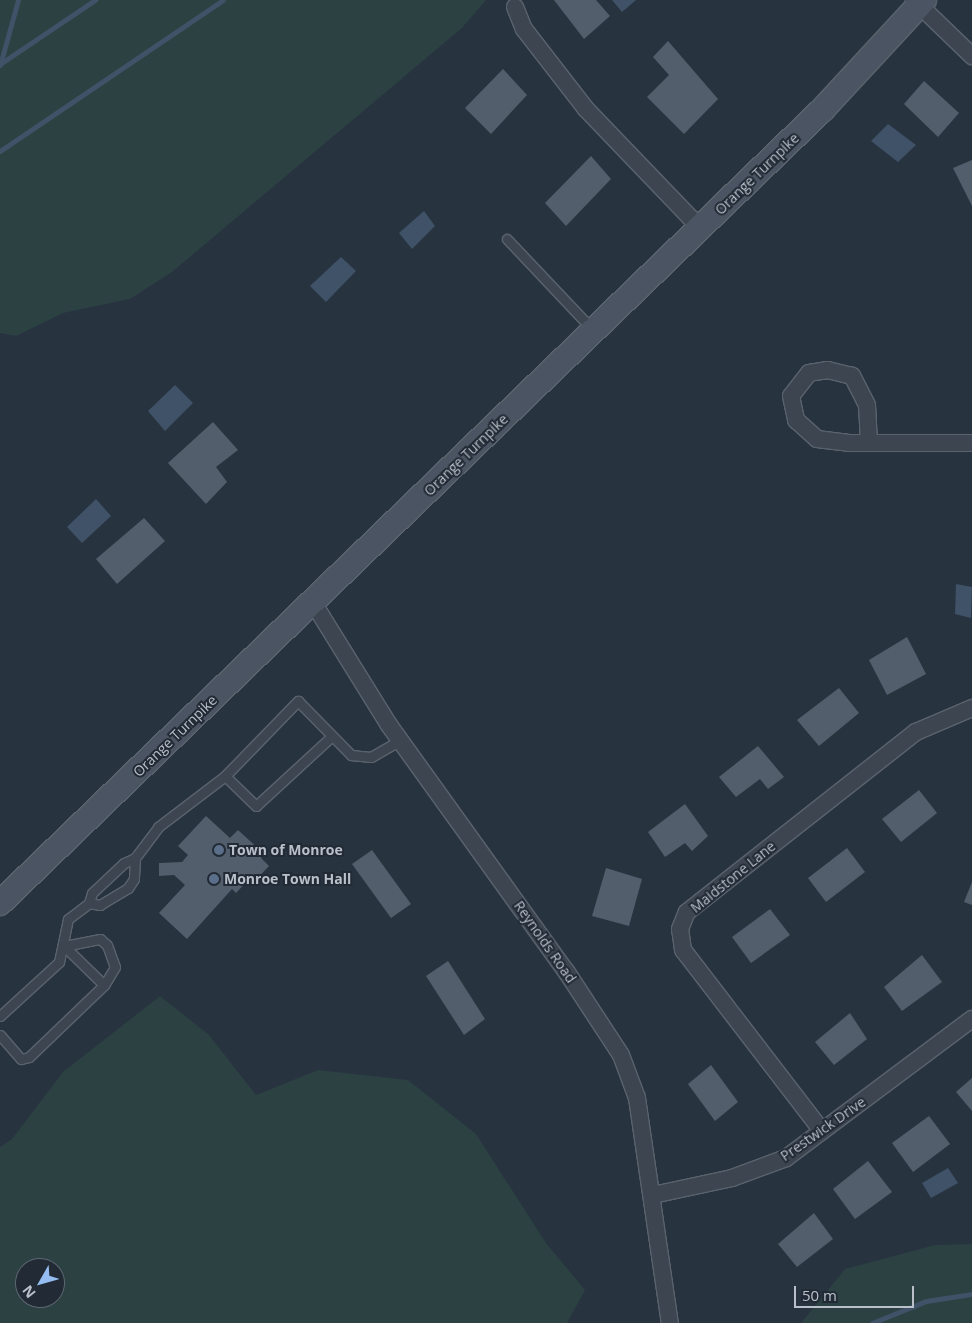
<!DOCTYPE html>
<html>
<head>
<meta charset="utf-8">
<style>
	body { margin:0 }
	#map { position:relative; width:972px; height:1323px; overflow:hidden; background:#283340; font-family:"Open Sans",sans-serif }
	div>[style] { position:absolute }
	.green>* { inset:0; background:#2b4142 }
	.water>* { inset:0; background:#3f5267 }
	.stream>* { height:5px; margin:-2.5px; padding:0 2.5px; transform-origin:2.5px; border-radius:2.5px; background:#3f5267 }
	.building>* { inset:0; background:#535e6d }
	.roads { filter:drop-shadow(1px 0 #5a636d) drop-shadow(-1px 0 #5a636d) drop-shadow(0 1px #5a636d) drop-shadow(0 -1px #5a636d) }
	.lane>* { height:9px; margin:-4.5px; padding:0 4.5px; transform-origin:4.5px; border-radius:4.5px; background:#3c4550 }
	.street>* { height:16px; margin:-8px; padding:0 8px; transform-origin:8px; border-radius:8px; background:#3c4550 }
	.secondary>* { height:24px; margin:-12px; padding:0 12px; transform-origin:12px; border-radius:12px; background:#4a5462 }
	.dots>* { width:14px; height:14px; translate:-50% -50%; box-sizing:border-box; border:2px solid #212a35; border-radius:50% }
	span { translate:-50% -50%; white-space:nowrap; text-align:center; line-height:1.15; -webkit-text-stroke:4px #212a35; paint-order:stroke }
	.street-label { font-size:14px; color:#b9c0ca }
	.poi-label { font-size:14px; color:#b9c0ca; font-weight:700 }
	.left { translate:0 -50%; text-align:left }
	.north { position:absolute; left:15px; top:1258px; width:50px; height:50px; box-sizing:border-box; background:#212a35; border:1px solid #5e6671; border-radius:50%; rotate:232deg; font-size:14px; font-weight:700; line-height:20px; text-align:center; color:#b9c0ca }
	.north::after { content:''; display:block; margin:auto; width:18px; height:22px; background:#96bdf1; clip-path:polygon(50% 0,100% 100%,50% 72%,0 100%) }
	.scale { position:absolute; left:794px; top:1286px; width:120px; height:22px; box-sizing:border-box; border:2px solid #b9c0ca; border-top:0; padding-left:6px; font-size:15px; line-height:18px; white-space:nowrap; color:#b9c0ca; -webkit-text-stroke:4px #212a35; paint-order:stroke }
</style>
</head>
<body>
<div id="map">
	<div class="green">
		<i style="clip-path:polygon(0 0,486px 0,462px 28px,172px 272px,130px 299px,63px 313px,16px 336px,0 333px)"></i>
		<i style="clip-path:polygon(evenodd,160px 996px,209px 1035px,256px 1095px,318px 1070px,408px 1080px,476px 1134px,546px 1243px,585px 1290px,567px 1323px,0 1323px,0 1147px,12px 1139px,63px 1072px,160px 996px,25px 1268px,55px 1268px,55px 1298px,25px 1298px,25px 1268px)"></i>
		<i style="clip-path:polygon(972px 1244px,972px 1323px,801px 1323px,845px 1269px,935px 1245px)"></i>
	</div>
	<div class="water">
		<i style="clip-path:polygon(612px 0,636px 0,622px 12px)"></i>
		<i style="clip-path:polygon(888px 124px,916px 145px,898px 162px,871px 141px)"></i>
		<i style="clip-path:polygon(424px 211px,435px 226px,412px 249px,399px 233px)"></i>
		<i style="clip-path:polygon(341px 257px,356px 271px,326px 302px,310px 286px)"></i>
		<i style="clip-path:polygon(175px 385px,193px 403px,165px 431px,148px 411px)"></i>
		<i style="clip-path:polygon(96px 499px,111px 516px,82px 543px,67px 527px)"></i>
		<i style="clip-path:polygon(956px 584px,972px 587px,971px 618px,955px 614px)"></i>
		<i style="clip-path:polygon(948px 1168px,958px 1183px,931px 1198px,922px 1183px)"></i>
	</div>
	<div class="stream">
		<i style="left:0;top:64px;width:115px;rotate:-34deg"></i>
		<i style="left:0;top:65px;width:67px;rotate:-74.5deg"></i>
		<i style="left:0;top:151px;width:269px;rotate:-34.1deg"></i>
		<i style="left:872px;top:1323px;width:58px;rotate:-22.2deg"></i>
		<i style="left:926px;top:1301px;width:47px;rotate:-8.7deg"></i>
	</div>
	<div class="building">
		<i style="clip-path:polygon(554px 0,596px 0,610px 16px,584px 39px)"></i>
		<i style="clip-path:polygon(668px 41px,718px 99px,684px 134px,647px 97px,669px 75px,653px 57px)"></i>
		<i style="clip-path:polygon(503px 69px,527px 95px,491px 134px,465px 108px)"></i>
		<i style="clip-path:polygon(924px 81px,959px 113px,938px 137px,904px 104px)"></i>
		<i style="clip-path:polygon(591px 156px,611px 179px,566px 226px,545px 203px)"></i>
		<i style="clip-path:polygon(972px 160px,972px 206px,953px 168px)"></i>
		<i style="clip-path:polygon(213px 422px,238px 450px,216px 467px,227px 482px,206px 504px,168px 463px)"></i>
		<i style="clip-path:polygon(144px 518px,165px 541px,117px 584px,96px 559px)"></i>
		<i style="clip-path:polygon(907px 637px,926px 674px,887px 695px,869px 660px)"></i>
		<i style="clip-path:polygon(839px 688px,859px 713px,819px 746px,797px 720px)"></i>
		<i style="clip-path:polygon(758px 746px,784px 777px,768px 789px,760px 779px,736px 797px,719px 777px)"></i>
		<i style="clip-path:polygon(919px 790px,937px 813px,901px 842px,882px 819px)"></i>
		<i style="clip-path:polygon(685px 804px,708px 836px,692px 851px,685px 843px,665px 857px,648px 832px)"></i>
		<i style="clip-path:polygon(206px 816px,230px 838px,238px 830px,264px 854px,261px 858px,269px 866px,255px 881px,251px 877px,236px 893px,232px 889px,187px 939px,159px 913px,185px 885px,174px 875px,159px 876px,159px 863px,182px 862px,188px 855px,178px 846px)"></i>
		<i style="clip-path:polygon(847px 848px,865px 872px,826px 902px,808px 878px)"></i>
		<i style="clip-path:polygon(372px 850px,411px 904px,391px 918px,352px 864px)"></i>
		<i style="clip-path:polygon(606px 868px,642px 879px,629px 926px,592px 916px)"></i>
		<i style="clip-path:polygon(972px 882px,972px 905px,964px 902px)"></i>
		<i style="clip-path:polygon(770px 909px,790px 935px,751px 963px,732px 937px)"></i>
		<i style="clip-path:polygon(922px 955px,942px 982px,902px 1011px,884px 987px)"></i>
		<i style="clip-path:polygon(448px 961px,485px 1019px,464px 1035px,426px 976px)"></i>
		<i style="clip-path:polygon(850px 1013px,867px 1039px,834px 1065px,815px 1042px)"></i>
		<i style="clip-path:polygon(711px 1065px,738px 1102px,715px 1121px,688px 1084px)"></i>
		<i style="clip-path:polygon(972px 1078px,972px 1111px,956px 1092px)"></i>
		<i style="clip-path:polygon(929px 1116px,950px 1144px,913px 1172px,892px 1143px)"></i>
		<i style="clip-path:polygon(868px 1161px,892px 1192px,855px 1219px,833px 1189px)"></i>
		<i style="clip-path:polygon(814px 1213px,833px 1239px,797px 1267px,778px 1244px)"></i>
	</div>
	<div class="roads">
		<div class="lane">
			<i style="left:507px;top:239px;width:125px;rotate:46.6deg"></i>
			<i style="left:332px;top:736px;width:103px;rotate:137.4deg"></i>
			<i style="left:256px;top:806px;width:43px;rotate:-135.9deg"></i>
			<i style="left:225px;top:776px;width:105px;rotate:-45.8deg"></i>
			<i style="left:298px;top:701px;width:76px;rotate:45.5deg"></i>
			<i style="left:351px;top:755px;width:20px;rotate:6deg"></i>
			<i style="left:371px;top:757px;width:34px;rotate:-30deg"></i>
			<i style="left:135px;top:858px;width:21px;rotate:93deg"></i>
			<i style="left:134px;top:879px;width:11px;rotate:124deg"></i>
			<i style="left:128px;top:888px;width:33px;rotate:149deg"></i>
			<i style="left:100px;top:905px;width:11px;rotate:-170deg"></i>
			<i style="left:89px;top:903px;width:10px;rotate:-73deg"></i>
			<i style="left:92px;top:893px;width:44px;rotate:-43.2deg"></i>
			<i style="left:124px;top:863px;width:12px;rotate:-24deg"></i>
			<i style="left:135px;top:858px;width:39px;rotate:-53deg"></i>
			<i style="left:158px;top:827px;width:84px;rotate:-37.3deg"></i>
			<i style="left:64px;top:946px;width:37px;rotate:-11deg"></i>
			<i style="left:100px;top:939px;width:9px;rotate:41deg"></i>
			<i style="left:107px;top:945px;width:23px;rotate:70deg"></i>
			<i style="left:115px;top:967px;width:21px;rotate:121deg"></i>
			<i style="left:0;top:1016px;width:80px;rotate:-42.5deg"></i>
			<i style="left:59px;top:962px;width:44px;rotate:-78.2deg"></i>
			<i style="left:68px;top:919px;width:26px;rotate:-37deg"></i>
			<i style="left:0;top:1035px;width:32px;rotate:49deg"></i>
			<i style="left:21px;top:1059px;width:8px;rotate:-14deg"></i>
			<i style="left:29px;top:1057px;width:104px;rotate:-43.8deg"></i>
			<i style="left:104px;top:985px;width:56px;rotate:-135.7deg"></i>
		</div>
		<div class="street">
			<i style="left:914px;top:0;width:81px;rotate:44deg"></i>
			<i style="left:515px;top:7px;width:24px;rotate:68deg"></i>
			<i style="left:524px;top:29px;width:101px;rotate:52.2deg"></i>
			<i style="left:586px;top:109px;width:166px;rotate:46.2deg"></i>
			<i style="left:869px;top:443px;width:38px;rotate:-93deg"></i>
			<i style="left:867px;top:405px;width:33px;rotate:-117deg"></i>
			<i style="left:852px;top:376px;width:25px;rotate:-166deg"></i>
			<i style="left:828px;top:370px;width:19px;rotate:171deg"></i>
			<i style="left:809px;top:373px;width:29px;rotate:128deg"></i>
			<i style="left:791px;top:396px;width:25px;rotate:78deg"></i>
			<i style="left:796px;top:420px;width:28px;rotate:42deg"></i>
			<i style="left:817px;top:439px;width:32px;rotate:7deg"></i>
			<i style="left:849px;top:443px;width:123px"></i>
			<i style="left:314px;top:604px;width:142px;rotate:58.2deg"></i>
			<i style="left:389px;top:725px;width:303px;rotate:54.3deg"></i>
			<i style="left:566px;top:971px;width:100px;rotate:56.8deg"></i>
			<i style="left:621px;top:1055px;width:46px;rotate:69.6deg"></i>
			<i style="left:637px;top:1098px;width:227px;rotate:81.7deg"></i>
			<i style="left:822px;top:1131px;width:228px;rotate:-127.5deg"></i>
			<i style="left:683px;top:950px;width:21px;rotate:-98deg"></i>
			<i style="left:680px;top:929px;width:18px;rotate:-68deg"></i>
			<i style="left:687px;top:912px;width:291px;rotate:-38.2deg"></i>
			<i style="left:916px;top:732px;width:61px;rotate:-23.2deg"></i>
			<i style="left:653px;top:1195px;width:81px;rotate:-12.1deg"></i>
			<i style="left:732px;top:1178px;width:58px;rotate:-20.3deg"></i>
			<i style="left:786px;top:1158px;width:232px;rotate:-36.8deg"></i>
		</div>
		<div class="secondary">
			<i style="left:0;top:903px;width:1142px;rotate:-43.97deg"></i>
			<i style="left:822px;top:110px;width:150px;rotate:-47.2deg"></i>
		</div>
	</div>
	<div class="dots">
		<i style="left:219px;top:850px;background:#5c6f8a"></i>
		<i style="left:214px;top:879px;background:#5c6f8a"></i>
	</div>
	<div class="street-label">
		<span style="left:757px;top:174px;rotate:-44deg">Orange Turnpike</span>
		<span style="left:466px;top:455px;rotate:-44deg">Orange Turnpike</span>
		<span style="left:175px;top:736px;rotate:-44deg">Orange Turnpike</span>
		<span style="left:733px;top:877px;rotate:-39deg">Maidstone Lane</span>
		<span style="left:545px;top:942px;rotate:55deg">Reynolds Road</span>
		<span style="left:823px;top:1129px;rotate:-35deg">Prestwick Drive</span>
	</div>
	<div class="poi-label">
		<span class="left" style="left:229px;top:850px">Town of Monroe</span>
		<span class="left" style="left:224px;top:879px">Monroe Town Hall</span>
	</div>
	<div class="north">N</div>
	<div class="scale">50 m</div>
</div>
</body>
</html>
